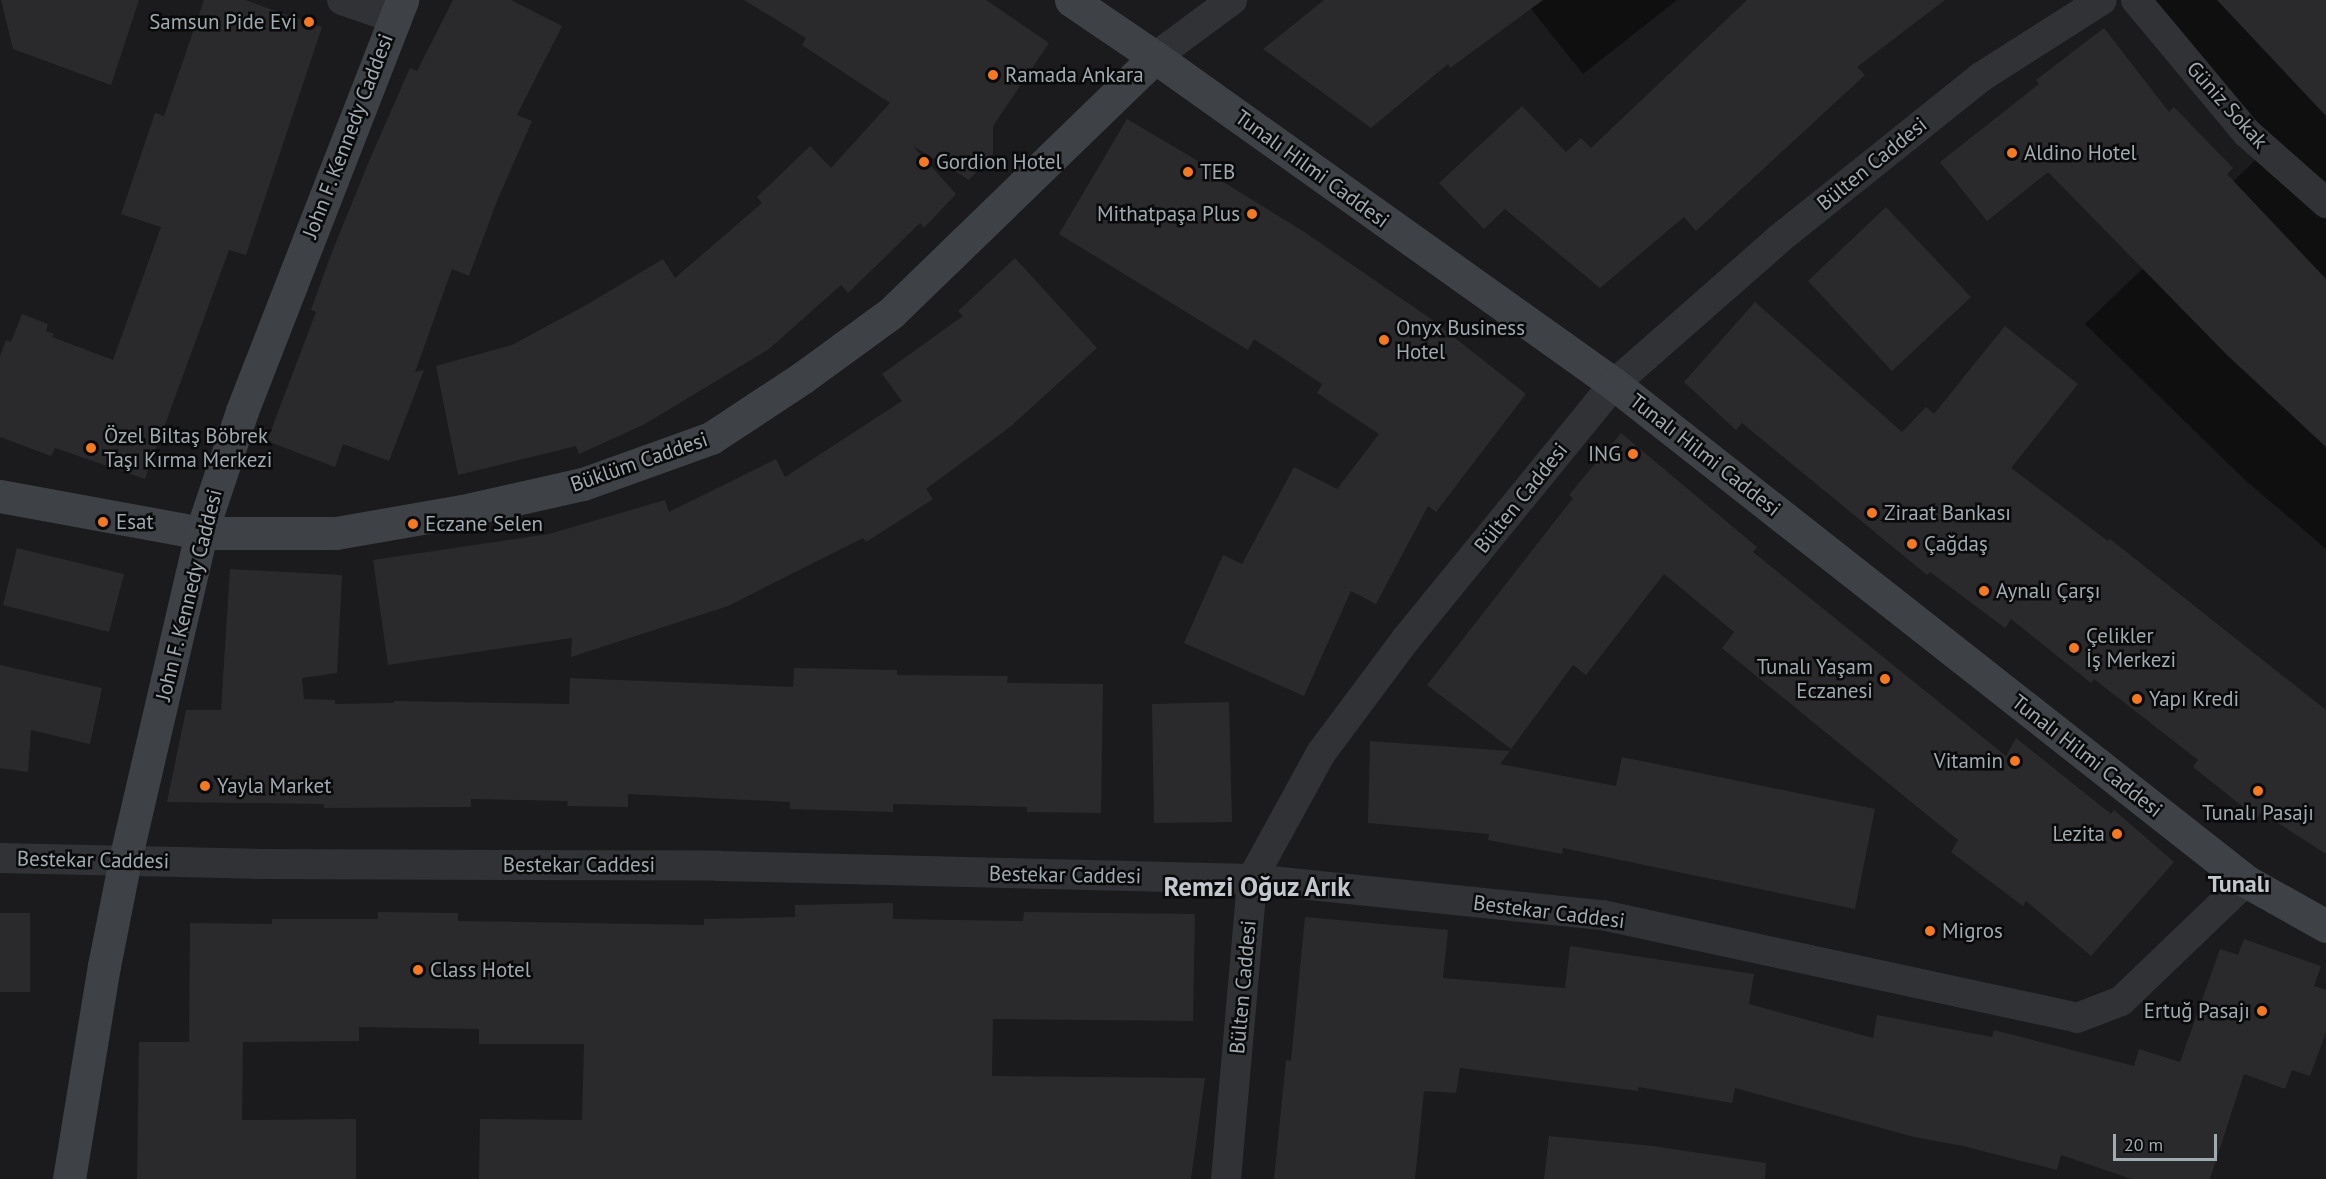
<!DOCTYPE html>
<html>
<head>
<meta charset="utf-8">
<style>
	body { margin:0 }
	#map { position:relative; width:2326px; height:1179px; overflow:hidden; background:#0f0f10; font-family:"PT Sans",sans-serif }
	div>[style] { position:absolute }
	.built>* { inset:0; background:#1b1b1d }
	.building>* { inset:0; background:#2a2a2c }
	.street>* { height:30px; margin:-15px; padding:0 15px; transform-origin:15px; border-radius:15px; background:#303235 }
	.secondary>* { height:33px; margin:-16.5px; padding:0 16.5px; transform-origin:16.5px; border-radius:16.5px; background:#3e4145 }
	.dots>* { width:16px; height:16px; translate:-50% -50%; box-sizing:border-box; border:3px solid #0a0a0b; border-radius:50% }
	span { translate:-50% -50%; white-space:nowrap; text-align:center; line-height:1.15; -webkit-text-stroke:5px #0a0a0b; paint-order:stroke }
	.poi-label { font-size:21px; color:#a0aab1 }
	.right { translate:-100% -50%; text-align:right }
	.left { translate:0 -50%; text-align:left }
	.street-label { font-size:21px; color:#a0aab1 }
	.quarter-label { font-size:24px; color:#c1c7cd; font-weight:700 }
	.district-label { font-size:27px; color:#c1c7cd; font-weight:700 }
	.scale { position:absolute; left:2113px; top:1134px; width:104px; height:27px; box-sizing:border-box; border:3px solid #a0aab1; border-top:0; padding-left:8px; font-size:18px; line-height:21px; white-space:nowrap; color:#a0aab1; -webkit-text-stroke:4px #0a0a0b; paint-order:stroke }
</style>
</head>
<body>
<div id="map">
	<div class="built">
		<i style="clip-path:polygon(0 0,1524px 0,1583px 74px,1677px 0,2136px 0,2266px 150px,2085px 324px,2244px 479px,2326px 549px,2326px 1179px,0 1179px)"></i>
	</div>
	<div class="building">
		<i style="clip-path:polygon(1px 0,139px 0,111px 85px,13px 49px)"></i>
		<i style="clip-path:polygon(204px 0,245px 0,322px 27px,246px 255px,229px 250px,145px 479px,55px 448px,51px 456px,0 437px,0 356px,6px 340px,11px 342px,22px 314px,48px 324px,46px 331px,54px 334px,52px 337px,113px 360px,161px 227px,121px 214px,155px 113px,164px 116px)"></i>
		<i style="clip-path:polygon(453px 0,511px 0,562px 26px,517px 115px,532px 121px,497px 201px,469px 276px,452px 269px,415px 372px,424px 370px,389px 461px,343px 444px,335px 467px,267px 441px,316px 312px,311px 310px,332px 252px,372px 154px,410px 68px,417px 71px)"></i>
		<i style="clip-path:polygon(744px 0,986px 0,1049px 43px,993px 126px,993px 154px,969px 180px,913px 146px,956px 194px,924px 228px,920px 223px,848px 293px,841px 285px,769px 349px,645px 424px,579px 454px,576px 446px,458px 475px,436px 366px,512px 345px,588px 304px,663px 259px,675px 278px,762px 203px,757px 197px,810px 146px,831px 168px,890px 103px,802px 45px,806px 38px)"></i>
		<i style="clip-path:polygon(1324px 0,1543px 0,1450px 68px,1448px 64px,1371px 128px,1263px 49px)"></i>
		<i style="clip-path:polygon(1747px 0,1945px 0,1857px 67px,1865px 75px,1696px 231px,1684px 217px,1600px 288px,1505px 209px,1484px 229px,1439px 183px,1522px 106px,1566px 152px,1581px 138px,1591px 148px)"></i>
		<i style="clip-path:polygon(2217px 0,2326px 0,2326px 116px)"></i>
		<i style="clip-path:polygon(2104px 28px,2169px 112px,2174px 107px,2233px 168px,2227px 174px,2326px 279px,2326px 447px,2227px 355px,2048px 172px,1987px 221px,1940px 162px,2039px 84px,2036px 80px)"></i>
		<i style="clip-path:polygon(1127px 119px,1215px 171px,1212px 175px,1306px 233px,1431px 319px,1526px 394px,1436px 512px,1428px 506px,1376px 604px,1351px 591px,1304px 696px,1184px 643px,1223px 555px,1242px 564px,1294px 467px,1337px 489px,1379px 434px,1317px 393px,1322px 384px,1254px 339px,1248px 350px,1059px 234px)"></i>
		<i style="clip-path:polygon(1886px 207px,1971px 297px,1892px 371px,1808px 281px)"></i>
		<i style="clip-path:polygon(1015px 258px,1097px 348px,1010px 427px,926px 489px,933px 499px,866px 542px,863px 538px,728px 606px,571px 657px,572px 638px,388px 665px,373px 560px,549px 534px,665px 500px,669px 512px,776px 459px,785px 477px,902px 401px,882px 374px,963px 316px,958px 311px)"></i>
		<i style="clip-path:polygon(1755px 302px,1902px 432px,1926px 407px,1934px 414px,2005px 326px,2078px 384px,2011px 468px,2108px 541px,2110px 539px,2326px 710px,2326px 854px,2261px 812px,2257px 818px,2193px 767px,2198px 760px,2094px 679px,2091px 683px,2011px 619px,2005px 628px,1930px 572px,1927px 575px,1742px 423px,1736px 430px,1684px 382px)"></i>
		<i style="clip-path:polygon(1621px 433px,1757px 547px,1753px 552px,2006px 756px,2016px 738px,2111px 814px,2114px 810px,2174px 862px,2091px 956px,2026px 901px,2023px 906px,1951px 852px,1958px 840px,1722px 648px,1734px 632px,1664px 574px,1586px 675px,1573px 665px,1511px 749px,1427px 685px,1573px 498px,1569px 495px)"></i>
		<i style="clip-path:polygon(17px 548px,124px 574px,109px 632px,3px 605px)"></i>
		<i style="clip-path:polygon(230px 569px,342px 575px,337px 673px,302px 678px,304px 699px,335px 700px,335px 704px,394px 703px,394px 701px,569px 704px,570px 678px,793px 687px,794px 668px,897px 670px,897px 675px,1008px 676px,1007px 683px,1103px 684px,1101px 813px,1027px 812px,1027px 807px,893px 804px,893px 812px,790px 809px,790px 802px,628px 794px,628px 807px,567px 806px,568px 801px,471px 799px,471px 807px,324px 808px,324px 804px,167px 802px,186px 710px,221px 710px)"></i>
		<i style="clip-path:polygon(0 665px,102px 688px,90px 744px,31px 730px,28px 772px,0 768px)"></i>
		<i style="clip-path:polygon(1229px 702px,1232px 822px,1154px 823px,1152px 704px)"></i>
		<i style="clip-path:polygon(1370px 741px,1510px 751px,1500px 764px,1616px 786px,1622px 757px,1875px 809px,1855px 909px,1563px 848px,1562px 854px,1488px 840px,1489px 834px,1368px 823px)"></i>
		<i style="clip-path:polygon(893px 903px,893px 919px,1023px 921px,1024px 912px,1195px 914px,1193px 1021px,993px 1019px,992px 1076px,1205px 1078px,1191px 1179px,479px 1179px,480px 1119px,582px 1120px,584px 1044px,479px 1044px,479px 1029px,359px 1027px,359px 1041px,243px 1042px,242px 1120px,356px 1119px,356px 1179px,137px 1179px,139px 1042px,189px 1042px,190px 923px,272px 924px,272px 919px,378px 919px,378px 912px,458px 913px,458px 921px,704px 925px,704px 919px,795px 917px,795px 905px)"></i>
		<i style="clip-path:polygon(0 913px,30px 913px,30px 992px,0 992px)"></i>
		<i style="clip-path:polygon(1305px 917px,1448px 930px,1443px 978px,1565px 988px,1570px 946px,1754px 974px,1749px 1004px,1873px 1038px,1877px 1015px,1992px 1037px,1994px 1030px,2134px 1066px,2139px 1049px,2180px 1062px,2220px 949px,2238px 955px,2244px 939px,2321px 966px,2314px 986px,2326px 990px,2326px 1032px,2310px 1076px,2292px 1070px,2285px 1089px,2244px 1074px,2210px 1179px,2132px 1179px,2061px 1155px,2057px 1170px,1963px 1146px,1914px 1137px,1735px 1088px,1732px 1103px,1638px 1087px,1638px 1091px,1460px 1068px,1456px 1093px,1424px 1091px,1415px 1179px,1274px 1179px,1286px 1060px,1291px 1061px)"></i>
		<i style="clip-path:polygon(1549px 1136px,1653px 1146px,1766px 1163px,1765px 1179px,1544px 1179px)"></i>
	</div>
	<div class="street">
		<i style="left:342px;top:0;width:55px;rotate:19.1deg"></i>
		<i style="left:2136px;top:0;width:173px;rotate:50.2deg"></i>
		<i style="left:2247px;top:133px;width:106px;rotate:41.5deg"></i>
		<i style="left:1155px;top:57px;width:96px;rotate:-36.5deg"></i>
		<i style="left:0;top:858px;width:256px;rotate:1.3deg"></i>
		<i style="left:256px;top:864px;width:462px;rotate:0.2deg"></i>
		<i style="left:718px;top:866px;width:534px;rotate:1.39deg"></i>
		<i style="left:1252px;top:879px;width:352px;rotate:5.9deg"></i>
		<i style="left:1602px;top:915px;width:486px;rotate:12.2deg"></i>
		<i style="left:2077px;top:1018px;width:47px;rotate:-21.1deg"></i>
		<i style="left:2121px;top:1001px;width:173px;rotate:-43.8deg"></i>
		<i style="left:1226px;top:1179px;width:301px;rotate:-85deg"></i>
		<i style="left:1252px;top:879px;width:144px;rotate:-61.3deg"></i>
		<i style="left:1321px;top:753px;width:142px;rotate:-53.3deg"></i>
		<i style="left:1406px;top:639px;width:329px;rotate:-50.8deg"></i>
		<i style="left:1614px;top:384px;width:221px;rotate:-41.3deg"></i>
		<i style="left:1780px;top:238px;width:258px;rotate:-38.7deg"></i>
		<i style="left:1981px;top:77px;width:143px;rotate:-32.5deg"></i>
	</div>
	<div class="secondary">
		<i style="left:1071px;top:0;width:102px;rotate:34.2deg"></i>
		<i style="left:1155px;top:57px;width:564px;rotate:35.47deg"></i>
		<i style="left:1614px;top:384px;width:804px;rotate:38.18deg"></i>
		<i style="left:2246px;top:881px;width:92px;rotate:29.4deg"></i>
		<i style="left:0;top:496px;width:204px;rotate:10.4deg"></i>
		<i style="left:201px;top:533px;width:135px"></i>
		<i style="left:336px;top:533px;width:128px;rotate:-9.9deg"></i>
		<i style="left:462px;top:511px;width:124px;rotate:-12.6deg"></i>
		<i style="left:583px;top:484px;width:136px;rotate:-19.8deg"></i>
		<i style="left:711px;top:438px;width:109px;rotate:-33.4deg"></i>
		<i style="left:802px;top:378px;width:110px;rotate:-36.1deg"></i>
		<i style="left:891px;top:313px;width:368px;rotate:-44.1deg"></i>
		<i style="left:69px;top:1179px;width:216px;rotate:-80.7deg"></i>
		<i style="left:104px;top:966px;width:108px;rotate:-78.8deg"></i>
		<i style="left:125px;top:860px;width:336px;rotate:-76.9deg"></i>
		<i style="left:201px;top:533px;width:129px;rotate:-71.4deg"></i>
		<i style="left:242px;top:411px;width:441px;rotate:-68.7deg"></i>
	</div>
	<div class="dots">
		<i style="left:309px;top:22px;background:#f27925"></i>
		<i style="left:993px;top:75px;background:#f27925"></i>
		<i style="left:2012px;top:153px;background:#f27925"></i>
		<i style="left:924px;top:162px;background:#f27925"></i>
		<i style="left:1188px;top:172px;background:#f27925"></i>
		<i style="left:1252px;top:214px;background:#f27925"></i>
		<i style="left:1384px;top:340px;background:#f27925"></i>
		<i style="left:91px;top:448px;background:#f27925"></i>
		<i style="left:1633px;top:454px;background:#f27925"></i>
		<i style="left:1872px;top:513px;background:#f27925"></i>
		<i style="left:103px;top:522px;background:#f27925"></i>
		<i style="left:413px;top:524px;background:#f27925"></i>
		<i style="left:1912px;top:544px;background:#f27925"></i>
		<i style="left:1984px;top:591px;background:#f27925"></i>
		<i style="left:2074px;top:648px;background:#f27925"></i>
		<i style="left:1885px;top:679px;background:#f27925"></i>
		<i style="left:2137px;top:699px;background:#f27925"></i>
		<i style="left:2015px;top:761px;background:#f27925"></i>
		<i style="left:205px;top:786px;background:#f27925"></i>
		<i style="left:2258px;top:791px;background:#f27925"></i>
		<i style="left:2117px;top:834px;background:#f27925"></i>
		<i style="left:1930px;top:931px;background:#f27925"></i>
		<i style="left:418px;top:970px;background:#f27925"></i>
		<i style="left:2262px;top:1011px;background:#f27925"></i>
	</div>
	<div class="poi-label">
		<span class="right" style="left:297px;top:22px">Samsun Pide Evi</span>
		<span class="left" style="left:1005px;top:75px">Ramada Ankara</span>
		<span class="left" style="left:2024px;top:153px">Aldino Hotel</span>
		<span class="left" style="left:936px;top:162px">Gordion Hotel</span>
		<span class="left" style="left:1200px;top:172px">TEB</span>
		<span class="right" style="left:1240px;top:214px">Mithatpaşa Plus</span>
		<span class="left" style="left:1396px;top:340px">Onyx Business<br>Hotel</span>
		<span class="left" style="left:104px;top:448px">Özel Biltaş Böbrek<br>Taşı Kırma Merkezi</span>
		<span class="right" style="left:1621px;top:454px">ING</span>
		<span class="left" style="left:1884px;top:513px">Ziraat Bankası</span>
		<span class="left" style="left:116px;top:522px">Esat</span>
		<span class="left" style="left:425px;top:524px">Eczane Selen</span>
		<span class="left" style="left:1924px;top:544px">Çağdaş</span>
		<span class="left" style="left:1996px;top:591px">Aynalı Çarşı</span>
		<span class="left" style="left:2086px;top:648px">Çelikler<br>İş Merkezi</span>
		<span class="right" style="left:1873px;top:679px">Tunalı Yaşam<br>Eczanesi</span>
		<span class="left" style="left:2149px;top:699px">Yapı Kredi</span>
		<span class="right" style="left:2003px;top:761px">Vitamin</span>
		<span class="left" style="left:217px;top:786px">Yayla Market</span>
		<span style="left:2258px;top:813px">Tunalı Pasajı</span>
		<span class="right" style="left:2105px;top:834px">Lezita</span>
		<span class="left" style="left:1942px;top:931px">Migros</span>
		<span class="left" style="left:430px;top:970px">Class Hotel</span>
		<span class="right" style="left:2250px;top:1011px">Ertuğ Pasajı</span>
	</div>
	<div class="street-label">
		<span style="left:2227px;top:105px;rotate:48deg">Güniz Sokak</span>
		<span style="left:348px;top:136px;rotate:-69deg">John F. Kennedy Caddesi</span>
		<span style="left:1872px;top:164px;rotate:-39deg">Bülten Caddesi</span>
		<span style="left:1312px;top:169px;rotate:36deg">Tunalı Hilmi Caddesi</span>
		<span style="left:1705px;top:455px;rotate:38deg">Tunalı Hilmi Caddesi</span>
		<span style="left:639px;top:462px;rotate:-19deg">Büklüm Caddesi</span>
		<span style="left:1521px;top:498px;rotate:-51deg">Bülten Caddesi</span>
		<span style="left:189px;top:595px;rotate:-76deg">John F. Kennedy Caddesi</span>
		<span style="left:2087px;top:756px;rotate:38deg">Tunalı Hilmi Caddesi</span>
		<span style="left:93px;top:860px;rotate:1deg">Bestekar Caddesi</span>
		<span style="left:579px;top:865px">Bestekar Caddesi</span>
		<span style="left:1065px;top:875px;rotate:1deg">Bestekar Caddesi</span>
		<span style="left:1549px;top:912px;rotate:7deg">Bestekar Caddesi</span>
		<span style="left:1243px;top:987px;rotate:-85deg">Bülten Caddesi</span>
	</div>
	<div class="quarter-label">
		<span style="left:2239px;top:884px">Tunalı</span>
	</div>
	<div class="district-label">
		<span style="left:1257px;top:887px">Remzi Oğuz Arık</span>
	</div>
	<div class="scale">20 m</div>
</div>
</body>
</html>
